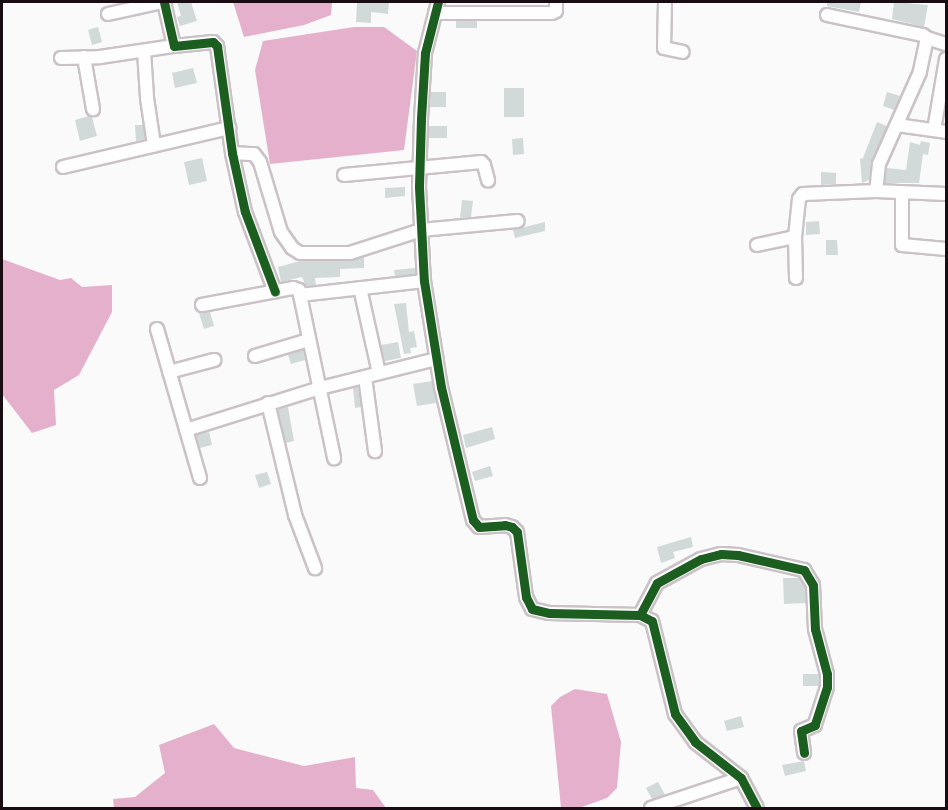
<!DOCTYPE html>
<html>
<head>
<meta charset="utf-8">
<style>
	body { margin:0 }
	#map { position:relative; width:948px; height:810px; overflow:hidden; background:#fafafa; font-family:Karla,sans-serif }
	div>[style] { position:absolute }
	.water>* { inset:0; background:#e5b0cc }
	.building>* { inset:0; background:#d1dad8 }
	.roads { filter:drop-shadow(2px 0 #cac2c6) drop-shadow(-2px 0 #cac2c6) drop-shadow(0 2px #cac2c6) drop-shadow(0 -2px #cac2c6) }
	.minor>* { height:12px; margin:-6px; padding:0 6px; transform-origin:6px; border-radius:6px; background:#fefefe }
	.cycleway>* { height:9px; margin:-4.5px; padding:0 4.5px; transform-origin:4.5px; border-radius:4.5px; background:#1b5e20 }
	span { translate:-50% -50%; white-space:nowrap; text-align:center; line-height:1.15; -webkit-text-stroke:4.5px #fff; paint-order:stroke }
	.frame { position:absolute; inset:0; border:3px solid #190c13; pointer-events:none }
</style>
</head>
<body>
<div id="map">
	<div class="water">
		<i style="clip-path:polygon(233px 2px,332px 2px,331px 15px,304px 25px,244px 37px)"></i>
		<i style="clip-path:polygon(354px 27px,384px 27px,417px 51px,404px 150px,270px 164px,255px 70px,263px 41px)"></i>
		<i style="clip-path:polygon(2px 259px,60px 280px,71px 278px,82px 287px,112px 285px,112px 312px,79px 375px,54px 390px,56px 425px,32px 433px,2px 394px)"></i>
		<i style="clip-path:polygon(575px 689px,607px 694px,621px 742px,617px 788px,607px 798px,579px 808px,561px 808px,551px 706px,560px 697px)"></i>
		<i style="clip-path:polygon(214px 724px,234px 748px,304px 766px,355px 757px,356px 788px,373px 790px,386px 808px,114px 808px,113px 799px,135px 797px,165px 773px,159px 745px)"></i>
	</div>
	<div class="building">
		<i style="clip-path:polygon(177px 2px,191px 2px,197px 21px,180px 26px,177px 17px,181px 16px)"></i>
		<i style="clip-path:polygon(357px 2px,389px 2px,388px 14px,371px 12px,371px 23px,356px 22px)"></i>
		<i style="clip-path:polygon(827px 2px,861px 2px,859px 12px,827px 6px)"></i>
		<i style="clip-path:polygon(894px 2px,928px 5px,924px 27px,892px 19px)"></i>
		<i style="clip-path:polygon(456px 21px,477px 21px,477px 28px,456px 28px)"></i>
		<i style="clip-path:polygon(98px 27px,102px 42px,92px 45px,88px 30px)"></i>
		<i style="clip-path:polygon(193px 68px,197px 83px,175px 88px,172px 73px)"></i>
		<i style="clip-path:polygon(504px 88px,524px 88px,524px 117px,504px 117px)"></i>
		<i style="clip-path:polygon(431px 92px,446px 92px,446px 107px,430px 107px)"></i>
		<i style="clip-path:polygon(887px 92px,900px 96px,894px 110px,883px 106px)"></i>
		<i style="clip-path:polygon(89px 116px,92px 117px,97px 136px,80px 141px,75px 120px)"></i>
		<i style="clip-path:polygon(877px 122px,887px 126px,871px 161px,869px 180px,862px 183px,860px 159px,863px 158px)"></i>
		<i style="clip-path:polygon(135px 125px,143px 125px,145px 139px,136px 141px)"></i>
		<i style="clip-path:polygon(429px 126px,447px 126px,447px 138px,429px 138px)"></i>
		<i style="clip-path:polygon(523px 138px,524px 154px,513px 155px,512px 139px)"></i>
		<i style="clip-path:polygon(921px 141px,930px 143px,928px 155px,923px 154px,919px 183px,885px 183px,887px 168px,906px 170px,910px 142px,920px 145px)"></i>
		<i style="clip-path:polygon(202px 158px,207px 181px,189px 185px,184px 162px)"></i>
		<i style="clip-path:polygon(821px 172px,836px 173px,836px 184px,821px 185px)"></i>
		<i style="clip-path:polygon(405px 187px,405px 196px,385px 198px,385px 188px)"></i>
		<i style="clip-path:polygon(462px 200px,473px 201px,471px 217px,460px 218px)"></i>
		<i style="clip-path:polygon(819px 221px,820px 234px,806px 235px,806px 222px)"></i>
		<i style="clip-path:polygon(545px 222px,545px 231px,515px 238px,513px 230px)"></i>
		<i style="clip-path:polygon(826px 240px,837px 240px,838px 255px,826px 255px)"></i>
		<i style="clip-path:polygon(364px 257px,364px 268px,340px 269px,340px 277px,315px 278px,316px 285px,306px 286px,302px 277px,281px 282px,278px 267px,300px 261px,350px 261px)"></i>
		<i style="clip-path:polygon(415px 268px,415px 274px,395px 276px,394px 270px)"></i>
		<i style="clip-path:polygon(406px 303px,409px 332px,414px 331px,417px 347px,410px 348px,411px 353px,404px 354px,394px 304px)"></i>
		<i style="clip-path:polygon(210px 312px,214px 326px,204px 329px,199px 313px)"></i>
		<i style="clip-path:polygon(398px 342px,401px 358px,385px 361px,381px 345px)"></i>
		<i style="clip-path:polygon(303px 350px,305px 360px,291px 364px,288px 355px)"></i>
		<i style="clip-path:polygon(432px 381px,436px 403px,417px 406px,413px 384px)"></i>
		<i style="clip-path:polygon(358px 387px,361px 407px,355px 408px,353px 388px)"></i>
		<i style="clip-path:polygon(288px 407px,294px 441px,286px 443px,278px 410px)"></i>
		<i style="clip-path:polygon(492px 427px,495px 439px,466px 448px,463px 435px)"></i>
		<i style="clip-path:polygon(209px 432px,212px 445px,200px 448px,196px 435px)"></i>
		<i style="clip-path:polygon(490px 466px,493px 476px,475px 481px,472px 472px)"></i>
		<i style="clip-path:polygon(267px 472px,271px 484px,259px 488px,255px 475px)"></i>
		<i style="clip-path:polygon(691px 537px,693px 547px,673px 552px,675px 558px,661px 563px,657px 547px)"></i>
		<i style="clip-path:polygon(783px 578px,799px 578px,805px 587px,806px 603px,784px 604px)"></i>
		<i style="clip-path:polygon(803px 674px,819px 674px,819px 686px,803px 686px)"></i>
		<i style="clip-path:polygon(741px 716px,744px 727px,727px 731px,724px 721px)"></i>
		<i style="clip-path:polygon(804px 761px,806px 771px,785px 776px,782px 765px)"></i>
		<i style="clip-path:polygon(658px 782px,665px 795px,652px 799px,646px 788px)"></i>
	</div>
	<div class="roads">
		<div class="minor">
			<i style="left:164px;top:2px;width:45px;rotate:77.2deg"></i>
			<i style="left:174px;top:46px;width:39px;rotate:-6deg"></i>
			<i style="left:213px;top:42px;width:6px;rotate:45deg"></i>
			<i style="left:217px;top:46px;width:108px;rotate:82deg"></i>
			<i style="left:232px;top:153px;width:60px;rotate:77.6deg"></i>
			<i style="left:245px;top:212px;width:85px;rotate:69.4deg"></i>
			<i style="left:438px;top:2px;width:53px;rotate:104.3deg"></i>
			<i style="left:425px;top:53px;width:66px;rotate:93.5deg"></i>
			<i style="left:421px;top:119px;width:68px;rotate:91.7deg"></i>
			<i style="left:419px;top:187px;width:94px;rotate:87deg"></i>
			<i style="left:424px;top:281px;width:107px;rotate:80.9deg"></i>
			<i style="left:441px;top:387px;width:137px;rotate:76.5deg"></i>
			<i style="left:473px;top:520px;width:9px;rotate:49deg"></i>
			<i style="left:479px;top:527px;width:26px;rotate:-4deg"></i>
			<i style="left:505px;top:525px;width:7px;rotate:16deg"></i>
			<i style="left:512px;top:527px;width:7px;rotate:45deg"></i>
			<i style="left:517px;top:532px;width:66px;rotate:82.1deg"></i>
			<i style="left:526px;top:597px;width:13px;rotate:63deg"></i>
			<i style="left:532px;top:609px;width:17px;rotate:13deg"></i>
			<i style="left:549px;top:613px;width:91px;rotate:1.3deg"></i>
			<i style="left:640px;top:615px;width:13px;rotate:27deg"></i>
			<i style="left:652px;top:621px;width:96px;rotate:76.1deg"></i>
			<i style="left:675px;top:714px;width:34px;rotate:54deg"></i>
			<i style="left:695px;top:742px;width:58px;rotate:38deg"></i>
			<i style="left:741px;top:778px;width:34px;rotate:62deg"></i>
			<i style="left:665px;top:2px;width:46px;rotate:91.2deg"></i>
			<i style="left:664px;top:48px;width:19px;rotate:12deg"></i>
			<i style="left:435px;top:13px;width:117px"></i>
			<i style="left:552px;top:13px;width:4px;rotate:-27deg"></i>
			<i style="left:556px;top:11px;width:9px;rotate:-90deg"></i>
			<i style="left:108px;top:14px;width:55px;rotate:-12.5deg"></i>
			<i style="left:827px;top:15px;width:98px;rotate:11.8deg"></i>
			<i style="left:923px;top:35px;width:5px;rotate:37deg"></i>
			<i style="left:927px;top:38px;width:35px;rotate:102deg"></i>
			<i style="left:920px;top:72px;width:101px;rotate:114deg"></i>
			<i style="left:879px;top:164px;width:27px;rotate:96deg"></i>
			<i style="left:927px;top:38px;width:20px;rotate:18deg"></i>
			<i style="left:144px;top:51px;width:47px;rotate:86.3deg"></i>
			<i style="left:147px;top:98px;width:48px;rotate:81.5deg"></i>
			<i style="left:84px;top:57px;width:53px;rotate:80.2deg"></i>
			<i style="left:61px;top:58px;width:39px;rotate:-1deg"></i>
			<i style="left:100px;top:57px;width:75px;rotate:-8.5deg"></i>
			<i style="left:897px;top:125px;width:49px;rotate:8.1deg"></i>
			<i style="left:934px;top:130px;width:72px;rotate:-80.4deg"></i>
			<i style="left:232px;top:153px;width:22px;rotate:3deg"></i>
			<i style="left:254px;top:154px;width:10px;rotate:53deg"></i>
			<i style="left:260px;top:162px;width:73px;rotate:73.3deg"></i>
			<i style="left:281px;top:232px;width:19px;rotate:55deg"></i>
			<i style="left:292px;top:248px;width:9px;rotate:32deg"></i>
			<i style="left:300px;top:253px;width:50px"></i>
			<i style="left:350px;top:253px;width:75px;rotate:-17.9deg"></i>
			<i style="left:421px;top:230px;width:97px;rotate:-5.3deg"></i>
			<i style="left:63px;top:167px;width:171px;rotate:-13.2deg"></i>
			<i style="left:344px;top:175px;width:138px;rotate:-5.4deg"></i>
			<i style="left:481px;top:162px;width:4px;rotate:45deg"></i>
			<i style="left:484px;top:165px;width:16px;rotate:75deg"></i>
			<i style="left:902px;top:192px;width:53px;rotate:90deg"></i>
			<i style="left:902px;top:245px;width:44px;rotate:5.2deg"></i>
			<i style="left:795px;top:237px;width:41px;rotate:88.6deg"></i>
			<i style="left:757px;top:245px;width:39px;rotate:-12deg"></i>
			<i style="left:795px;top:237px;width:38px;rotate:-84deg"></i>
			<i style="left:799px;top:199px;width:6px;rotate:-51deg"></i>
			<i style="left:803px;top:194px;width:73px;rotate:-2.4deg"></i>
			<i style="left:876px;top:191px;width:70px;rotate:2.5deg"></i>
			<i style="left:360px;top:288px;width:87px;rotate:77.4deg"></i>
			<i style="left:300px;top:295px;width:125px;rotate:-6.4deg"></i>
			<i style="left:202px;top:305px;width:93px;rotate:-10.6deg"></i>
			<i style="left:293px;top:288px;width:6px;rotate:18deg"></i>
			<i style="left:299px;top:290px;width:172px;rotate:78.2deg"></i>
			<i style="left:157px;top:329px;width:155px;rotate:73.9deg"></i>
			<i style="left:255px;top:356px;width:56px;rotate:-16.5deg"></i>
			<i style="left:169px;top:372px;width:47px;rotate:-14.9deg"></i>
			<i style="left:365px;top:377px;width:75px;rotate:82.3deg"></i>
			<i style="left:268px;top:403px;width:115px;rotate:76.4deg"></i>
			<i style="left:295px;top:515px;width:57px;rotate:69.3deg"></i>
			<i style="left:186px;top:430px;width:140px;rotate:-17.4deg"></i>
			<i style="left:320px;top:388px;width:120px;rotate:-14deg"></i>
			<i style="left:640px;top:615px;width:36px;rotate:-62deg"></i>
			<i style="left:657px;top:583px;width:50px;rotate:-28.6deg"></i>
			<i style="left:701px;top:559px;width:21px;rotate:-14deg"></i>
			<i style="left:721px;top:554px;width:17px;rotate:3deg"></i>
			<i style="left:738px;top:555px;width:68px;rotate:12.8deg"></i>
			<i style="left:804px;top:570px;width:17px;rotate:59deg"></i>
			<i style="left:813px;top:585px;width:44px;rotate:87.4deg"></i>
			<i style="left:815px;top:629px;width:47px;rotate:75.1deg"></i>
			<i style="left:827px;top:674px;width:13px;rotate:90deg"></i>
			<i style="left:827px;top:687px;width:40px;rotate:108deg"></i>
			<i style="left:815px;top:725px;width:15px;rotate:157deg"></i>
			<i style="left:801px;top:731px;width:22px;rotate:82deg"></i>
			<i style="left:651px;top:808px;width:95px;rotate:-18.4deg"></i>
		</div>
	</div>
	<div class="cycleway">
		<i style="left:164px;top:2px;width:45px;rotate:77.2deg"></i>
		<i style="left:174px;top:46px;width:39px;rotate:-6deg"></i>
		<i style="left:213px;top:42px;width:6px;rotate:45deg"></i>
		<i style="left:217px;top:46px;width:108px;rotate:82deg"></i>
		<i style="left:232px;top:153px;width:60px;rotate:77.6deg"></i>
		<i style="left:245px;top:212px;width:85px;rotate:69.4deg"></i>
		<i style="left:438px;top:2px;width:53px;rotate:104.3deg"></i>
		<i style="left:425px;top:53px;width:66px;rotate:93.5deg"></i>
		<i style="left:421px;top:119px;width:68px;rotate:91.7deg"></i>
		<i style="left:419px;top:187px;width:94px;rotate:87deg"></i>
		<i style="left:424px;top:281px;width:107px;rotate:80.9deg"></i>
		<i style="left:441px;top:387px;width:137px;rotate:76.5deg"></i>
		<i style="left:473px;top:520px;width:9px;rotate:49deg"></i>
		<i style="left:479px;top:527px;width:26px;rotate:-4deg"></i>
		<i style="left:505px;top:525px;width:7px;rotate:16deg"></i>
		<i style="left:512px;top:527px;width:7px;rotate:45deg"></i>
		<i style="left:517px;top:532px;width:66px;rotate:82.1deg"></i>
		<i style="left:526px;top:597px;width:13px;rotate:63deg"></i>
		<i style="left:532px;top:609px;width:17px;rotate:13deg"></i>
		<i style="left:549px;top:613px;width:91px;rotate:1.3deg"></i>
		<i style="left:640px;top:615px;width:13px;rotate:27deg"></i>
		<i style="left:652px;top:621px;width:96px;rotate:76.1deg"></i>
		<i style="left:675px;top:714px;width:34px;rotate:54deg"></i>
		<i style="left:695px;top:742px;width:58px;rotate:38deg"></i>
		<i style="left:741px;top:778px;width:34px;rotate:62deg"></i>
		<i style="left:640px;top:615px;width:36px;rotate:-62deg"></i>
		<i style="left:657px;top:583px;width:50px;rotate:-28.6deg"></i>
		<i style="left:701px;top:559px;width:21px;rotate:-14deg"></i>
		<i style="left:721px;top:554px;width:17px;rotate:3deg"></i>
		<i style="left:738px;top:555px;width:68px;rotate:12.8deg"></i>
		<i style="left:804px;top:570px;width:17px;rotate:59deg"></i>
		<i style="left:813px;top:585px;width:44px;rotate:87.4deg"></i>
		<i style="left:815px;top:629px;width:47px;rotate:75.1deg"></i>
		<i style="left:827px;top:674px;width:13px;rotate:90deg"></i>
		<i style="left:827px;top:687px;width:40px;rotate:108deg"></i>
		<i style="left:815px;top:725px;width:15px;rotate:157deg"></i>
		<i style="left:801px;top:731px;width:22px;rotate:82deg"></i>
	</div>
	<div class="frame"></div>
</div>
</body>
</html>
